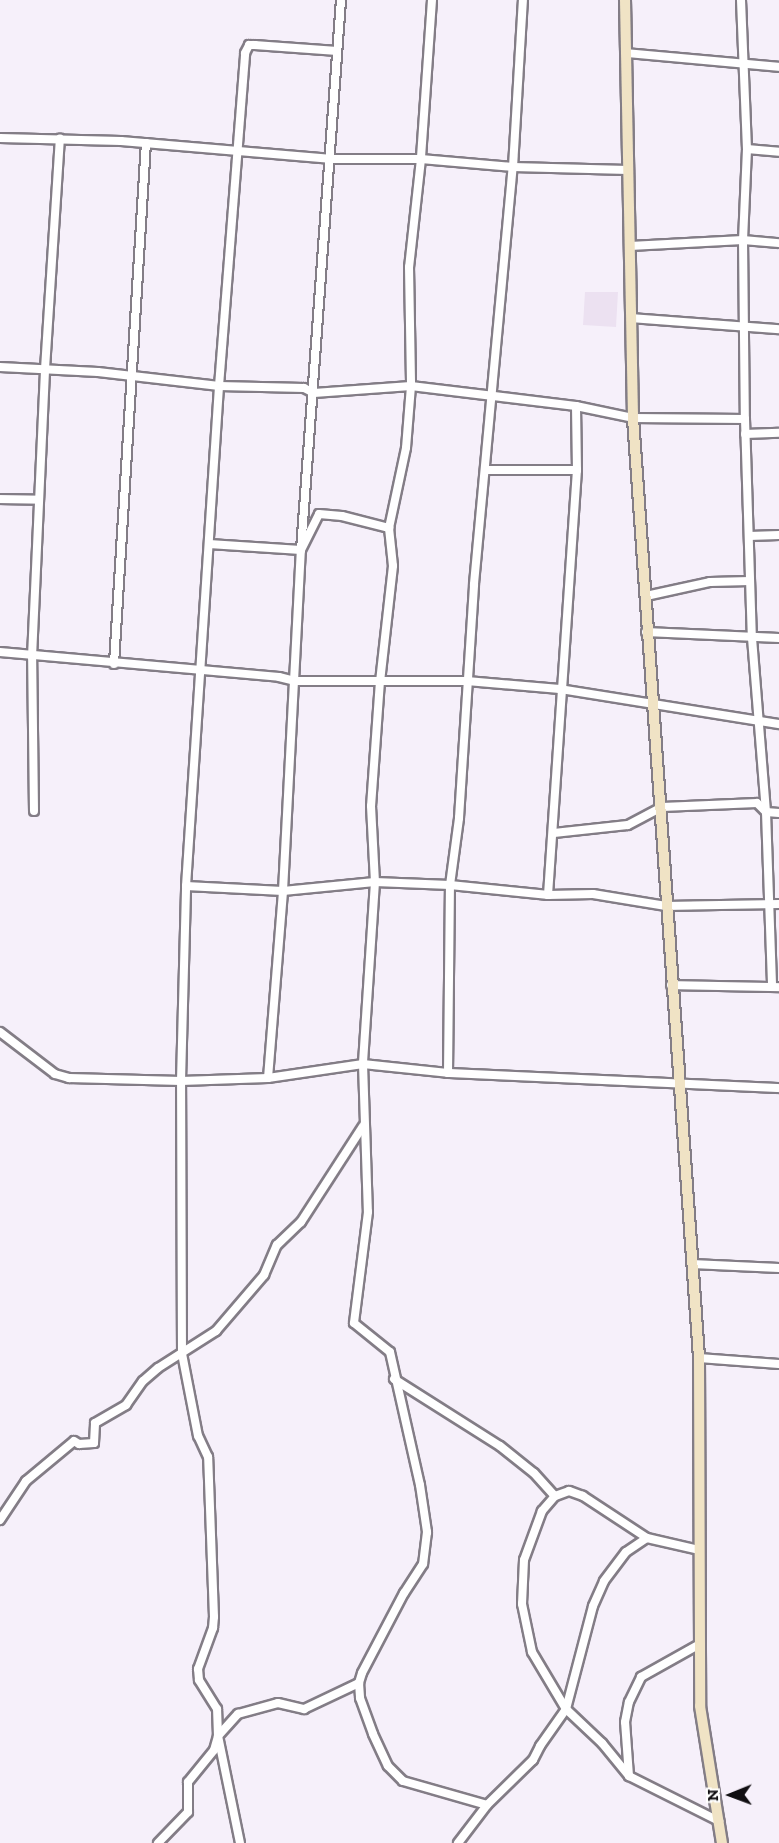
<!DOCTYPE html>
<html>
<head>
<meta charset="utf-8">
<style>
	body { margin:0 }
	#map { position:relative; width:779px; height:1843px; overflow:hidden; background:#f6f0fa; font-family:"Zilla Slab",serif }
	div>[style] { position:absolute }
	.built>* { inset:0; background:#ece1f1 }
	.roads { filter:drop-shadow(2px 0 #837d86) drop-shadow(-2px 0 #837d86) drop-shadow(0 2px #837d86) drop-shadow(0 -2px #837d86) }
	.street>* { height:8px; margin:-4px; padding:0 4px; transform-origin:4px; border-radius:4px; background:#fff }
	.secondary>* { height:10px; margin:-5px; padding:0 5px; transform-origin:5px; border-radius:5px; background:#f0e3c5 }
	span { translate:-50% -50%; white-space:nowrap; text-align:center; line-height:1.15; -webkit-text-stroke:4.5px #fff; paint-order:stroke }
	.north { position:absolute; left:701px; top:1765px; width:60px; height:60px; -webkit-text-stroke:4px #fff; paint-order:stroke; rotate:269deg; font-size:16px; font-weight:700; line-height:24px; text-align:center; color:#100e11 }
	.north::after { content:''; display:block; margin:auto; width:21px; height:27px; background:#100e11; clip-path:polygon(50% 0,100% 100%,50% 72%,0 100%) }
</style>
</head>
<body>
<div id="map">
	<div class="built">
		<i style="clip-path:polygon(585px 292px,618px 292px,616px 327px,583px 325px)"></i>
	</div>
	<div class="roads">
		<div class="street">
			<i style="left:432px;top:0;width:159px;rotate:94deg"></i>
			<i style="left:421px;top:159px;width:109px;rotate:96.3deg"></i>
			<i style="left:409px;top:267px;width:119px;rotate:89deg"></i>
			<i style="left:411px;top:386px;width:62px;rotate:94.6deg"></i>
			<i style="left:406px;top:448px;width:82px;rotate:102deg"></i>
			<i style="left:389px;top:528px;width:38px;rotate:84deg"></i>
			<i style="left:393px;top:566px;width:116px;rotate:96.4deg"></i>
			<i style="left:380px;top:681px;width:125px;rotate:94.1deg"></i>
			<i style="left:371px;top:806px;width:76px;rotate:87deg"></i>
			<i style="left:375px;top:882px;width:182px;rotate:93.8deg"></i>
			<i style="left:363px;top:1064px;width:148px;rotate:88.1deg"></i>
			<i style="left:368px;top:1212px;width:112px;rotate:97.2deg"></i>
			<i style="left:354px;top:1323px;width:46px;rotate:38.9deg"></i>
			<i style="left:390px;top:1352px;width:136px;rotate:77.3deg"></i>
			<i style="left:420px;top:1485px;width:48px;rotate:81.5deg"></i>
			<i style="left:427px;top:1532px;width:32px;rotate:97deg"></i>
			<i style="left:423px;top:1564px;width:35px;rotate:123deg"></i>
			<i style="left:404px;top:1593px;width:90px;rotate:117.7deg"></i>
			<i style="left:362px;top:1673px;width:10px;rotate:107deg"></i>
			<i style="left:359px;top:1683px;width:15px;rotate:86deg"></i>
			<i style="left:360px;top:1698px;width:38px;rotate:70deg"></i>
			<i style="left:373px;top:1734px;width:35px;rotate:65deg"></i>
			<i style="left:388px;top:1766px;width:21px;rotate:45deg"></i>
			<i style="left:403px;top:1781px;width:87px;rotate:15.9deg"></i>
			<i style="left:741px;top:0;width:149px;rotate:87.7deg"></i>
			<i style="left:747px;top:149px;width:91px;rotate:92.5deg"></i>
			<i style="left:743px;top:240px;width:179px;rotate:89.4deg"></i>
			<i style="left:745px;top:419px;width:219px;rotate:88.2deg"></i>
			<i style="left:752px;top:638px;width:175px;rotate:85.4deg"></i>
			<i style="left:766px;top:812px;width:175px;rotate:88deg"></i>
			<i style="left:626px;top:53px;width:154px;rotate:5.2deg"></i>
			<i style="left:0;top:138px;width:121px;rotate:1.4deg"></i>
			<i style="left:121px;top:141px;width:209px;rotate:4.9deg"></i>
			<i style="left:329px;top:159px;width:92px"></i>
			<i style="left:421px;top:159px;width:92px;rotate:5deg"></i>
			<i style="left:513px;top:167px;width:115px;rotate:1.5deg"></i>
			<i style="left:747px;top:149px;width:32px;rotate:5deg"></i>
			<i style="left:630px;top:246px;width:113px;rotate:-3deg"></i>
			<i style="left:743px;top:240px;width:36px;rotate:5deg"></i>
			<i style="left:631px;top:318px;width:148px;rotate:4.3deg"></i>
			<i style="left:0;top:367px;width:98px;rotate:2.9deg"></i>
			<i style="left:98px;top:372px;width:122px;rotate:6.6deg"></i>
			<i style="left:219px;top:386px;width:85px;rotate:1.3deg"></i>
			<i style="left:304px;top:388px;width:11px;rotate:27deg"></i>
			<i style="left:314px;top:393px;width:97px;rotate:-4.1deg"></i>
			<i style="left:411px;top:386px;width:166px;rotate:6.9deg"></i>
			<i style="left:576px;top:406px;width:58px;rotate:11.9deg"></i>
			<i style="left:633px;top:418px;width:112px;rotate:0.5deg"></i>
			<i style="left:745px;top:434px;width:34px;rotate:-2deg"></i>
			<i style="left:485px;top:470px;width:92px"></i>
			<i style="left:0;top:499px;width:39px;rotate:1deg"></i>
			<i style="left:749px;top:536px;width:30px;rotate:-2deg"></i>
			<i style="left:209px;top:544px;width:92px;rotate:3.7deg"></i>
			<i style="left:301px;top:550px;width:40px;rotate:-63.4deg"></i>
			<i style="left:319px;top:514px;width:23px;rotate:5deg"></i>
			<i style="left:342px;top:516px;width:49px;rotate:14.3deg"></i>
			<i style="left:646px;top:596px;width:66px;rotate:-12.3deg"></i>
			<i style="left:710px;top:582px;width:40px;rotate:-1.4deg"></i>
			<i style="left:646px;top:632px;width:133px;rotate:2.6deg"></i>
			<i style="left:0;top:652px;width:280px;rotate:5.1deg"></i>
			<i style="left:279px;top:677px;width:16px;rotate:14deg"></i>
			<i style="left:295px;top:681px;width:172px"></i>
			<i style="left:467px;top:681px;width:93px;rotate:4.9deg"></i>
			<i style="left:560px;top:689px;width:222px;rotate:9.1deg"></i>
			<i style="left:114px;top:664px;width:522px;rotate:-86.49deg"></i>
			<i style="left:34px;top:811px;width:154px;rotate:-90.7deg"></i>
			<i style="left:32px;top:657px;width:288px;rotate:-87.4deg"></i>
			<i style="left:45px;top:369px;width:231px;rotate:-86.3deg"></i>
			<i style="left:554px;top:833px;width:74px;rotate:-6.2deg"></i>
			<i style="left:628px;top:825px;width:38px;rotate:-28deg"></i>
			<i style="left:662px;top:807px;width:95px;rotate:-2.4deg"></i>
			<i style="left:757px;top:803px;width:13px;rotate:45deg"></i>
			<i style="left:766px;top:812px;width:13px;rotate:4deg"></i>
			<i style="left:186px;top:886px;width:97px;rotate:3deg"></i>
			<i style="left:283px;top:891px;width:92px;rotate:-5.6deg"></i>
			<i style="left:375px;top:882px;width:75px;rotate:2.3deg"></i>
			<i style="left:450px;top:885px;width:99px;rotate:5.8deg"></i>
			<i style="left:548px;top:895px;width:45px;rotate:-1.3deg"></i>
			<i style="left:593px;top:894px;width:74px;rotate:9.3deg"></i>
			<i style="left:666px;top:906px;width:113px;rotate:-1deg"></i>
			<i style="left:548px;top:895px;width:426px;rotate:-86.1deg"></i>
			<i style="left:577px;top:470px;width:64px;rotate:-90.9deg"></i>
			<i style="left:671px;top:985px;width:108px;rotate:1.1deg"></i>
			<i style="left:0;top:1032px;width:69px;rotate:37.4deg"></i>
			<i style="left:55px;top:1074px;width:15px;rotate:16deg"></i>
			<i style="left:69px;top:1078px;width:112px;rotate:1.5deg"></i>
			<i style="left:181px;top:1081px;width:87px;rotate:-2deg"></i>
			<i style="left:268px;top:1078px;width:96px;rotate:-8.4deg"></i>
			<i style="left:363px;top:1064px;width:85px;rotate:6deg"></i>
			<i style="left:448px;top:1073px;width:331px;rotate:2.6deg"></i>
			<i style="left:448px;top:1073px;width:188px;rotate:-89.4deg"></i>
			<i style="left:450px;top:885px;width:68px;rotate:-82.3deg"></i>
			<i style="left:459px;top:818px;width:234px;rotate:-86.3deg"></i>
			<i style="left:474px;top:584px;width:419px;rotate:-84.7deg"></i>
			<i style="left:513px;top:167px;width:167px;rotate:-86.6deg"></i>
			<i style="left:268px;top:1078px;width:188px;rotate:-85.4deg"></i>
			<i style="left:283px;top:891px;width:341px;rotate:-87deg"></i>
			<i style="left:301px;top:550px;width:551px;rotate:-85.84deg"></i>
			<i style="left:692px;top:1264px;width:87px;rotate:2.6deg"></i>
			<i style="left:699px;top:1358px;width:80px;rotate:4.3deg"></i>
			<i style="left:394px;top:1379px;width:125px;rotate:32.3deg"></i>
			<i style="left:500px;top:1446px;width:43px;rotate:38.5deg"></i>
			<i style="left:534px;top:1473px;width:31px;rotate:48deg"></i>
			<i style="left:0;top:1520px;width:47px;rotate:-56.3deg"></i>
			<i style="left:26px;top:1481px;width:62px;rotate:-39.8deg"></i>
			<i style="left:74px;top:1441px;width:6px;rotate:31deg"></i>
			<i style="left:79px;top:1444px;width:15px;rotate:-4deg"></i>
			<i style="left:94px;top:1443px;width:20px;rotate:-87deg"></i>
			<i style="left:95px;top:1423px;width:36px;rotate:-30deg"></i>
			<i style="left:126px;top:1405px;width:29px;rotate:-55deg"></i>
			<i style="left:143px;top:1381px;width:20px;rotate:-41deg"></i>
			<i style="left:158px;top:1368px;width:69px;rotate:-32.5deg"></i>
			<i style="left:216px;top:1331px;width:74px;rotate:-49.4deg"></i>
			<i style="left:264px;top:1275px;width:33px;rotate:-67deg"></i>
			<i style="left:277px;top:1245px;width:33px;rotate:-44deg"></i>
			<i style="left:301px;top:1222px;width:114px;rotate:-57.1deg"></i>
			<i style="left:647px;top:1538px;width:77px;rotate:-146.7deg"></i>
			<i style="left:583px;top:1496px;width:15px;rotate:-160deg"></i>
			<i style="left:569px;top:1491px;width:15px;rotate:160deg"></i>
			<i style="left:555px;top:1496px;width:20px;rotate:131deg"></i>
			<i style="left:542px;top:1511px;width:52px;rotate:110.2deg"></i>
			<i style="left:524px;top:1560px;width:44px;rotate:92.6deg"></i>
			<i style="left:522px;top:1604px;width:49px;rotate:78.2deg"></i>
			<i style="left:532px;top:1652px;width:66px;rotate:59.2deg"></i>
			<i style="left:566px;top:1709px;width:50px;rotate:43.4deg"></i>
			<i style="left:602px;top:1743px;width:43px;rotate:50.7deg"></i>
			<i style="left:629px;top:1776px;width:101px;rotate:26.6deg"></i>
			<i style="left:629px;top:1776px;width:54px;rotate:-94.2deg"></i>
			<i style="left:625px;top:1722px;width:20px;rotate:-79deg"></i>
			<i style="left:629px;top:1702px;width:28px;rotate:-64deg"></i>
			<i style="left:641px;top:1677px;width:68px;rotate:-29.2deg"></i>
			<i style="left:158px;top:1843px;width:43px;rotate:-45.9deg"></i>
			<i style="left:188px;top:1812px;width:30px;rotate:-90deg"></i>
			<i style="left:188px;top:1782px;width:41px;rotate:-50.9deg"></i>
			<i style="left:214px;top:1750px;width:15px;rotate:-74deg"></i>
			<i style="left:218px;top:1736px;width:30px;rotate:-48deg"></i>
			<i style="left:238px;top:1714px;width:41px;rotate:-15.4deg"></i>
			<i style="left:278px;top:1703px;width:27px;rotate:13deg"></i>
			<i style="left:304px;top:1709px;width:61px;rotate:-25.3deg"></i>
			<i style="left:240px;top:1843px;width:109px;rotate:-101.6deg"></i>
			<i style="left:218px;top:1736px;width:27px;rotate:-92deg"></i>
			<i style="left:217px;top:1709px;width:34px;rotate:-122deg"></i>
			<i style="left:199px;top:1680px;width:11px;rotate:-95deg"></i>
			<i style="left:198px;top:1669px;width:44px;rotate:-69.9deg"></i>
			<i style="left:213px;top:1628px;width:11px;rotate:-85deg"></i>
			<i style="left:214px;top:1617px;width:160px;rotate:-92.1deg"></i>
			<i style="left:208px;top:1457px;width:23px;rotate:-115deg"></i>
			<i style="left:198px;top:1436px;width:84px;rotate:-101deg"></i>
			<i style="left:182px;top:1354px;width:273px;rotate:-90.2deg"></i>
			<i style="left:181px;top:1081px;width:195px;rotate:-88.5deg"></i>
			<i style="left:186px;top:886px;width:501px;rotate:-86.22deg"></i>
			<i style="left:219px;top:386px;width:334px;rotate:-85.5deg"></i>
			<i style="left:245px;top:53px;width:9px;rotate:-63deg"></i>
			<i style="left:249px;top:45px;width:6px"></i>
			<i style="left:255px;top:45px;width:82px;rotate:4.2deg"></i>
			<i style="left:458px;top:1843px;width:48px;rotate:-52.7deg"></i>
			<i style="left:487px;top:1805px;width:64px;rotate:-44.4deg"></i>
			<i style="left:533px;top:1760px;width:16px;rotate:-63deg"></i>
			<i style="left:540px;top:1746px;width:45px;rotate:-54.9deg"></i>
			<i style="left:566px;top:1709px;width:106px;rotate:-75.3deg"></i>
			<i style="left:593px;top:1606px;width:27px;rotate:-66deg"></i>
			<i style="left:604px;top:1581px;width:36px;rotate:-53deg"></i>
			<i style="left:626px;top:1552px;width:25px;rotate:-34deg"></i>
			<i style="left:647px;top:1538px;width:53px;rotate:13deg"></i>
		</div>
		<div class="secondary">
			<i style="left:625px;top:0;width:418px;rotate:88.9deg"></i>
			<i style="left:633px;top:418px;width:942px;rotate:85.98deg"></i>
			<i style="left:699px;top:1358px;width:348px;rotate:89.8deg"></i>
			<i style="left:700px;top:1706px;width:139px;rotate:80.9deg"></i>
		</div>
	</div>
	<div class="north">N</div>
</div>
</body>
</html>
